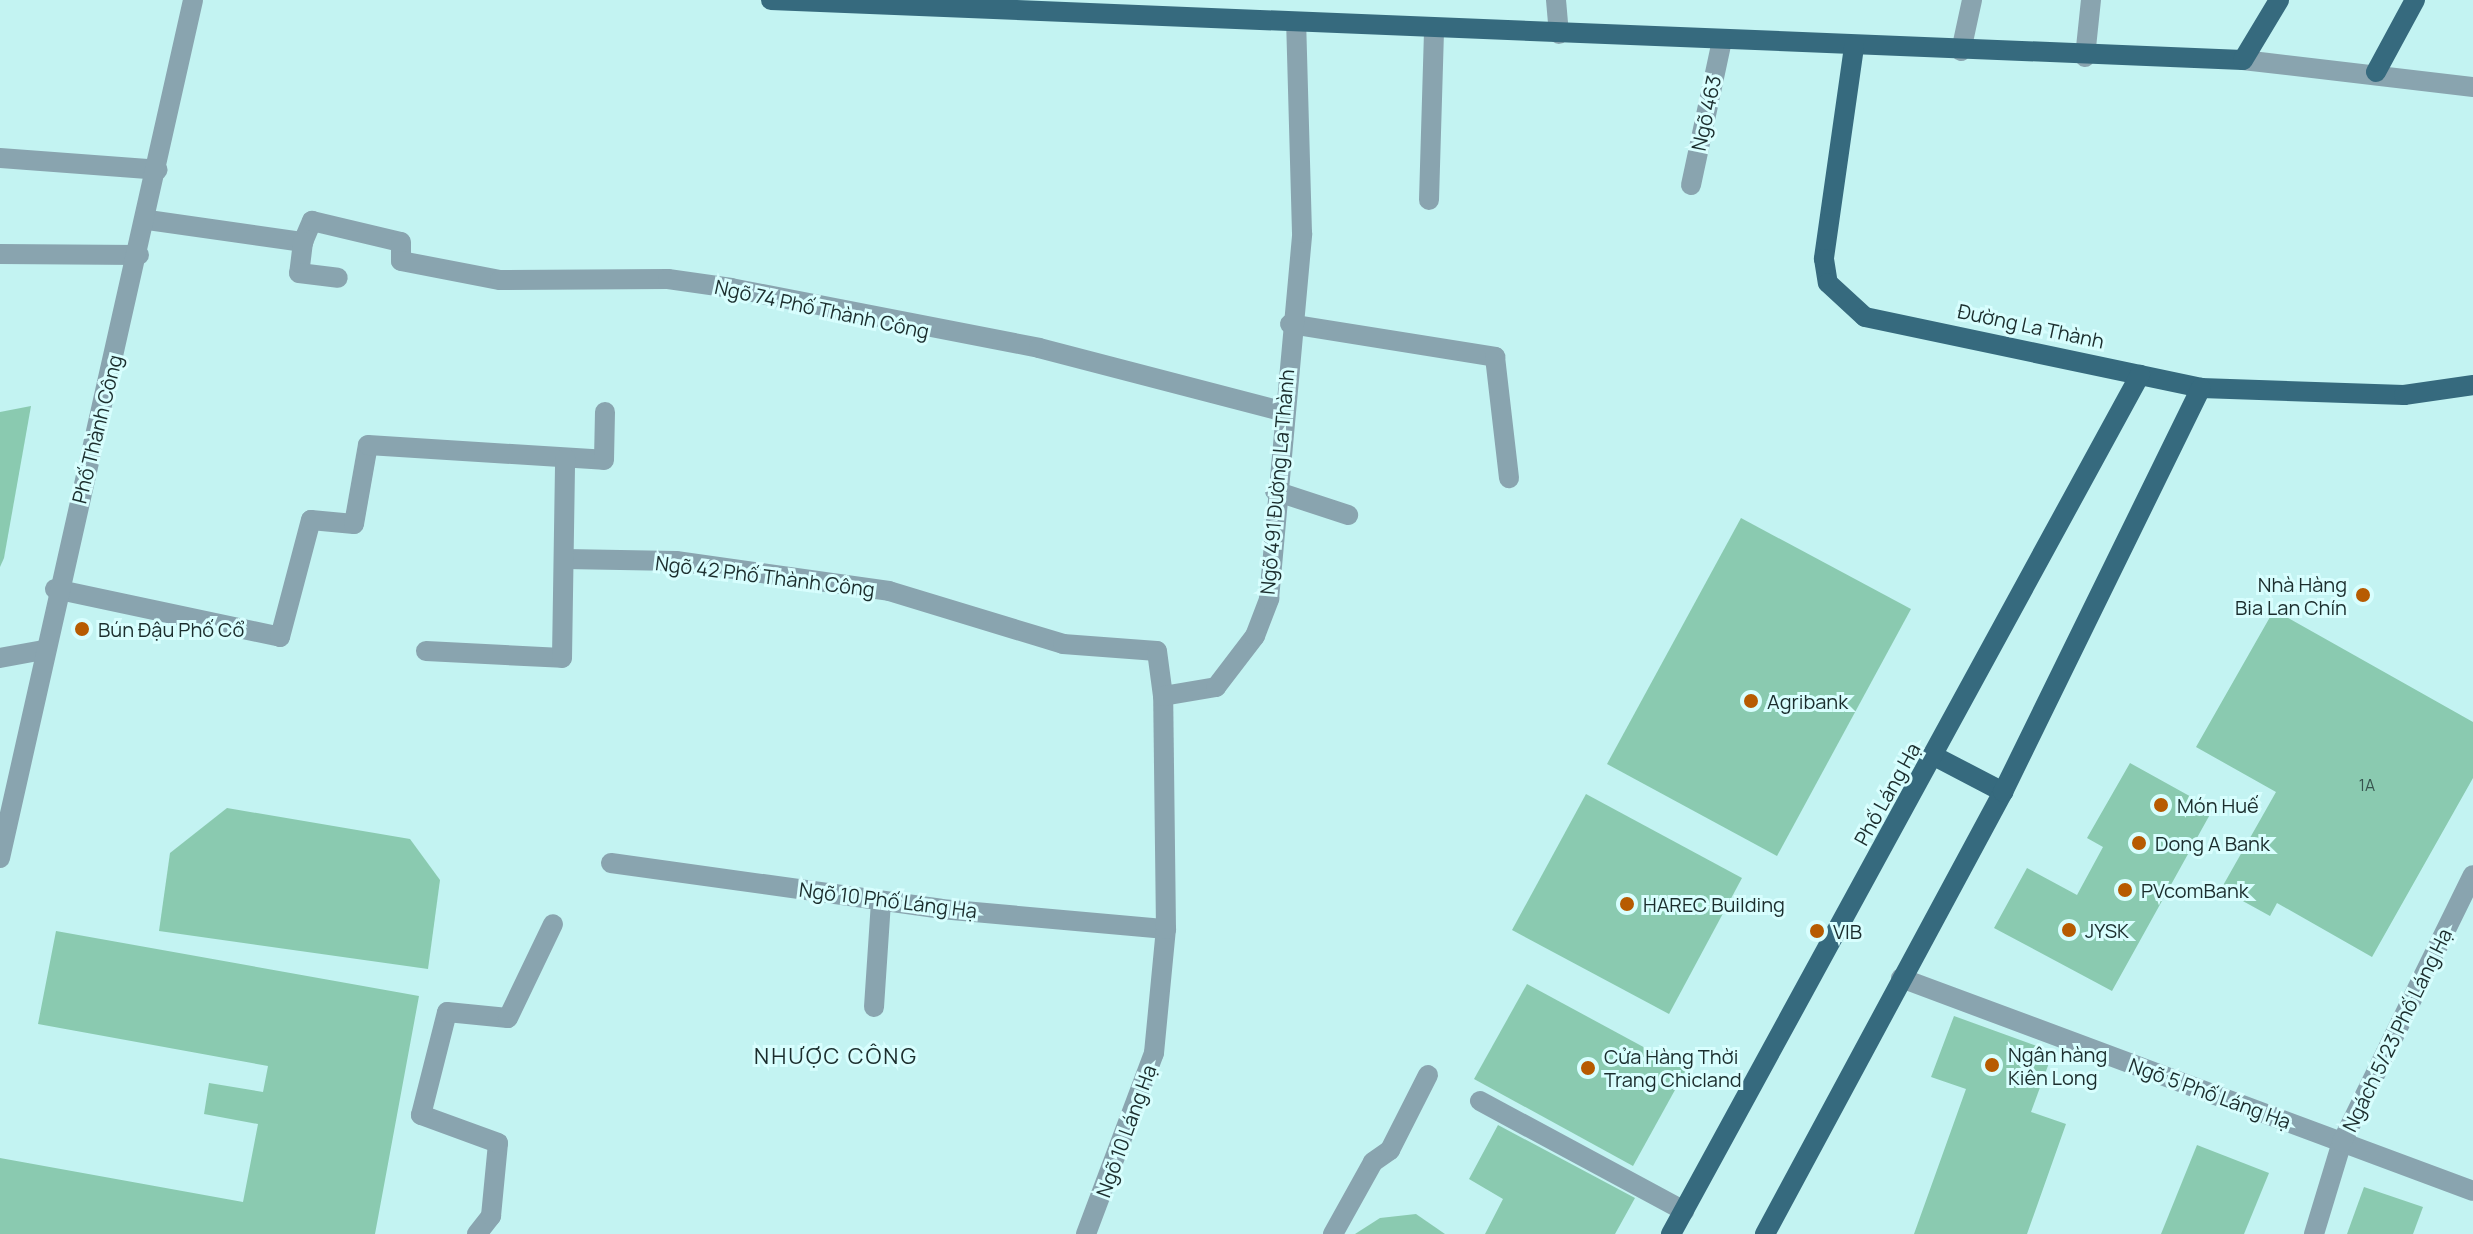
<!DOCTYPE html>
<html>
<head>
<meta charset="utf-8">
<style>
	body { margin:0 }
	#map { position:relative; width:2473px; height:1234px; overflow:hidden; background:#c3f3f2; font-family:Manrope,sans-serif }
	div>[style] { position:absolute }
	.building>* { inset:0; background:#8acab0 }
	.minor>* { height:20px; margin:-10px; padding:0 10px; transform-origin:10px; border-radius:10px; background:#89a4af }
	.major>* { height:20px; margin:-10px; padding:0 10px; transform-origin:10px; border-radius:10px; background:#366a7e }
	.dots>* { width:22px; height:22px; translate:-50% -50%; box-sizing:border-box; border:4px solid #d8fefe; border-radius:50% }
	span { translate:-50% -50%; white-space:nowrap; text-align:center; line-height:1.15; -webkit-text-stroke:6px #d8fefe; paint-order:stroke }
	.number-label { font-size:16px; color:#37544e }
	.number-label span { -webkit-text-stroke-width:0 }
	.street-label { font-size:20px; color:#1b2d2d }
	.poi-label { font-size:20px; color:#1b2d2d }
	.right { translate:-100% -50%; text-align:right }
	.left { translate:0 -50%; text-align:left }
	.neighbourhood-label { font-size:22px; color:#1b2d2d; letter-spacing:2px }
</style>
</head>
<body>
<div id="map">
	<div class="building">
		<i style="clip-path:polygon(31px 406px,4px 558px,0 567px,0 412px)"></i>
		<i style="clip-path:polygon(1741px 518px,1911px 609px,1777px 856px,1607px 764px)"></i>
		<i style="clip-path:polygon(2274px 610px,2473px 722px,2473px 778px,2372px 957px,2277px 903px,2270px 916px,2221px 889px,2276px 792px,2196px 747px)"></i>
		<i style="clip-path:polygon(2130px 763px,2213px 809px,2112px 991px,1994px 928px,2027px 868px,2077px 895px,2103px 847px,2087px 838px)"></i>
		<i style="clip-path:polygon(1586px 794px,1742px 878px,1669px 1014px,1512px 930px)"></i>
		<i style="clip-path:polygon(227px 808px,410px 839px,440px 880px,428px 969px,159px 931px,170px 853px)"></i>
		<i style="clip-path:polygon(56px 931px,419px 996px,375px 1234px,0 1234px,0 1158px,243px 1202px,258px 1124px,204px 1114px,209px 1083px,263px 1092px,268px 1066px,38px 1024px)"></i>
		<i style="clip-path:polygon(1527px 984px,1686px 1070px,1633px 1166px,1474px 1079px)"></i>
		<i style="clip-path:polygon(1954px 1016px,2053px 1052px,2031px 1112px,2066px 1124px,2027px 1234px,1914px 1234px,1966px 1089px,1931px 1077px)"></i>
		<i style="clip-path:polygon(1498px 1125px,1635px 1198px,1615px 1234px,1485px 1234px,1503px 1199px,1469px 1179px)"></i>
		<i style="clip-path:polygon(2197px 1145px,2269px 1173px,2244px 1234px,2161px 1234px)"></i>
		<i style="clip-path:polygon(2364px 1187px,2423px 1207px,2413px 1234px,2347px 1234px)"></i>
		<i style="clip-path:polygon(1416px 1214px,1445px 1234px,1355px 1234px,1380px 1218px)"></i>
	</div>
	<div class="minor">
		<i style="left:1556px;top:0;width:34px;rotate:85deg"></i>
		<i style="left:1961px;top:51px;width:52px;rotate:-77.8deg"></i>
		<i style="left:2085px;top:57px;width:57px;rotate:-84deg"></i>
		<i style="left:2243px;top:60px;width:232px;rotate:6.7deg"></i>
		<i style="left:0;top:158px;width:158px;rotate:4.3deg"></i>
		<i style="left:1691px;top:185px;width:147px;rotate:-77.9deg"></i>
		<i style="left:1429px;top:200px;width:170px;rotate:-88.3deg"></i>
		<i style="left:148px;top:220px;width:157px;rotate:8.1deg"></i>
		<i style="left:303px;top:242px;width:23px;rotate:-67deg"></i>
		<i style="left:312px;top:221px;width:91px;rotate:13.3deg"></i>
		<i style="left:401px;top:242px;width:19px;rotate:90deg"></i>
		<i style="left:401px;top:261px;width:101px;rotate:10.9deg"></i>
		<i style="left:500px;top:280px;width:168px;rotate:-0.3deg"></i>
		<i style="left:668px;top:279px;width:64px;rotate:8.1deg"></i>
		<i style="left:731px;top:288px;width:314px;rotate:11deg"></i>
		<i style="left:1039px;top:348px;width:254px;rotate:14.6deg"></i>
		<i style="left:303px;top:242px;width:31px;rotate:97deg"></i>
		<i style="left:299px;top:273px;width:39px;rotate:7deg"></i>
		<i style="left:0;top:254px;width:139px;rotate:0.4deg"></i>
		<i style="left:1290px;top:324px;width:208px;rotate:9.1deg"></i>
		<i style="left:1495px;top:357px;width:122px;rotate:83.4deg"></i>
		<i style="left:1275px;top:491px;width:77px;rotate:18.2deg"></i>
		<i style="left:565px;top:559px;width:111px;rotate:1deg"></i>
		<i style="left:676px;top:561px;width:215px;rotate:8deg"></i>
		<i style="left:889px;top:591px;width:182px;rotate:16.9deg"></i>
		<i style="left:1063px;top:644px;width:94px;rotate:4.3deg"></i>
		<i style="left:1157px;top:651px;width:45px;rotate:82.4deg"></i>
		<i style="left:55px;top:589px;width:230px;rotate:12deg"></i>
		<i style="left:280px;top:637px;width:121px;rotate:-75.2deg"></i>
		<i style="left:311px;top:520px;width:43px;rotate:5.3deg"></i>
		<i style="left:354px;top:524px;width:80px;rotate:-80deg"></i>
		<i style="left:368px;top:445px;width:236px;rotate:3.6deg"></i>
		<i style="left:604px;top:460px;width:48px;rotate:-88.8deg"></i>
		<i style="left:426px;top:651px;width:136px;rotate:2.9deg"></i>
		<i style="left:562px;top:658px;width:200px;rotate:-89.1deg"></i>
		<i style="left:0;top:658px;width:44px;rotate:-10.5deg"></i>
		<i style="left:0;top:858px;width:879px;rotate:-77.32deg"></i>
		<i style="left:611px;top:863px;width:333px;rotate:7.9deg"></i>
		<i style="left:941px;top:909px;width:226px;rotate:5.1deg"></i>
		<i style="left:1901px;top:978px;width:610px;rotate:20.42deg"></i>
		<i style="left:874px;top:1007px;width:106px;rotate:-86.2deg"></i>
		<i style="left:1480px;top:1101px;width:232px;rotate:28.3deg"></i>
		<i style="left:477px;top:1234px;width:23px;rotate:-52deg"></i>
		<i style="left:491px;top:1216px;width:73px;rotate:-84.5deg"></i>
		<i style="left:498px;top:1143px;width:82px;rotate:-160deg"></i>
		<i style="left:421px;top:1115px;width:106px;rotate:-75.8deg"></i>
		<i style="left:447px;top:1012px;width:61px;rotate:5.6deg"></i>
		<i style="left:508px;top:1018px;width:104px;rotate:-64.4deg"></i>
		<i style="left:1086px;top:1234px;width:193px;rotate:-69.4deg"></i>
		<i style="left:1154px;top:1053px;width:125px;rotate:-84.5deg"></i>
		<i style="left:1166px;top:929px;width:233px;rotate:-90.7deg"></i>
		<i style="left:1163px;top:696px;width:54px;rotate:-9.6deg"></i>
		<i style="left:1216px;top:687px;width:64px;rotate:-52.6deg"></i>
		<i style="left:1255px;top:636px;width:40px;rotate:-69deg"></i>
		<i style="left:1269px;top:599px;width:367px;rotate:-84.8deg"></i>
		<i style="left:1302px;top:233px;width:209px;rotate:-91.6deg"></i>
		<i style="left:1333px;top:1234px;width:82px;rotate:-60.9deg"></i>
		<i style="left:1373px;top:1162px;width:21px;rotate:-35deg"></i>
		<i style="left:1390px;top:1150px;width:84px;rotate:-63.1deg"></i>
		<i style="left:2314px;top:1234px;width:96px;rotate:-73.1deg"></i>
		<i style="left:2342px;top:1142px;width:297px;rotate:-63.9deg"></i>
	</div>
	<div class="major">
		<i style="left:771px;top:0;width:1473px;rotate:2.33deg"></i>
		<i style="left:2243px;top:60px;width:70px;rotate:-59deg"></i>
		<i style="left:1854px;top:47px;width:214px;rotate:98.1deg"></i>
		<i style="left:1824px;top:259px;width:24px;rotate:81deg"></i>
		<i style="left:1828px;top:283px;width:50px;rotate:42.6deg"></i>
		<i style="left:1865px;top:317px;width:343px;rotate:11.9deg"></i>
		<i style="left:2201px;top:388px;width:203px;rotate:2deg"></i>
		<i style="left:2404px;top:395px;width:70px;rotate:-8.2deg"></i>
		<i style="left:2376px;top:72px;width:82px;rotate:-61.6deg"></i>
		<i style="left:1936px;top:757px;width:76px;rotate:27.6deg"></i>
		<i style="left:1671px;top:1234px;width:979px;rotate:-61.37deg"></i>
		<i style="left:1765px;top:1234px;width:502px;rotate:-61.7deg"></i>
		<i style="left:2003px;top:792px;width:450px;rotate:-63.9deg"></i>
	</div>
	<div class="dots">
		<i style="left:2363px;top:595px;background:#b75b01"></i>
		<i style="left:82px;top:629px;background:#b75b01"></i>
		<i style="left:1751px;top:701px;background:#b75b01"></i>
		<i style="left:2161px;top:805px;background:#b75b01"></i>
		<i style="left:2139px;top:843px;background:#b75b01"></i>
		<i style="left:2125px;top:890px;background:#b75b01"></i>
		<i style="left:1627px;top:904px;background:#b75b01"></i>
		<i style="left:2069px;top:930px;background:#b75b01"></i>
		<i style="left:1817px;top:931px;background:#b75b01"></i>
		<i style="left:1992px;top:1065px;background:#b75b01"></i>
		<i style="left:1588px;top:1068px;background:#b75b01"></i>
	</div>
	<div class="number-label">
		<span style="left:2367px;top:785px">1A</span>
	</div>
	<div class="street-label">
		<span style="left:1706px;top:113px;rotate:-78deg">Ngõ 463</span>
		<span style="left:822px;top:309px;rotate:12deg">Ngõ 74 Phố Thành Công</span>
		<span style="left:2031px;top:326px;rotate:12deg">Đường La Thành</span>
		<span style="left:97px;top:429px;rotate:-76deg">Phố Thành Công</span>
		<span style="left:1277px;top:482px;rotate:-85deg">Ngõ 491 Đường La Thành</span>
		<span style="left:765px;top:576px;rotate:7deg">Ngõ 42 Phố Thành Công</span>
		<span style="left:1887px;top:794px;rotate:-61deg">Phố Láng Hạ</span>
		<span style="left:888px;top:900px;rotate:7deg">Ngõ 10 Phố Láng Hạ</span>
		<span style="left:2397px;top:1030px;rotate:-64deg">Ngách 5/23 Phố Láng Hạ</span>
		<span style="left:2210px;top:1093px;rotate:20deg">Ngõ 5 Phố Láng Hạ</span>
		<span style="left:1126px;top:1131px;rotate:-70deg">Ngõ 10 Láng Hạ</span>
	</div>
	<div class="poi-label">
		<span class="right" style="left:2347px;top:596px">Nhà Hàng<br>Bia Lan Chín</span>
		<span class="left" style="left:98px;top:629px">Bún Đậu Phố Cổ</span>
		<span class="left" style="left:1767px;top:701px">Agribank</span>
		<span class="left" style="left:2177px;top:805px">Món Huế</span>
		<span class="left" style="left:2155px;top:843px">Dong A Bank</span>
		<span class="left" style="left:2141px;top:890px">PVcomBank</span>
		<span class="left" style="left:1643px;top:904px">HAREC Building</span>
		<span class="left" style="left:2085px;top:930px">JYSK</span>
		<span class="left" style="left:1833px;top:931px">VIB</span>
		<span class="left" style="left:2008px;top:1066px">Ngân hàng<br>Kiên Long</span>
		<span class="left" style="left:1604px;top:1068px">Cửa Hàng Thời<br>Trang Chicland</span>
	</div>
	<div class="neighbourhood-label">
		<span style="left:836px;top:1057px">NHƯỢC CÔNG</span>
	</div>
</div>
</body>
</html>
